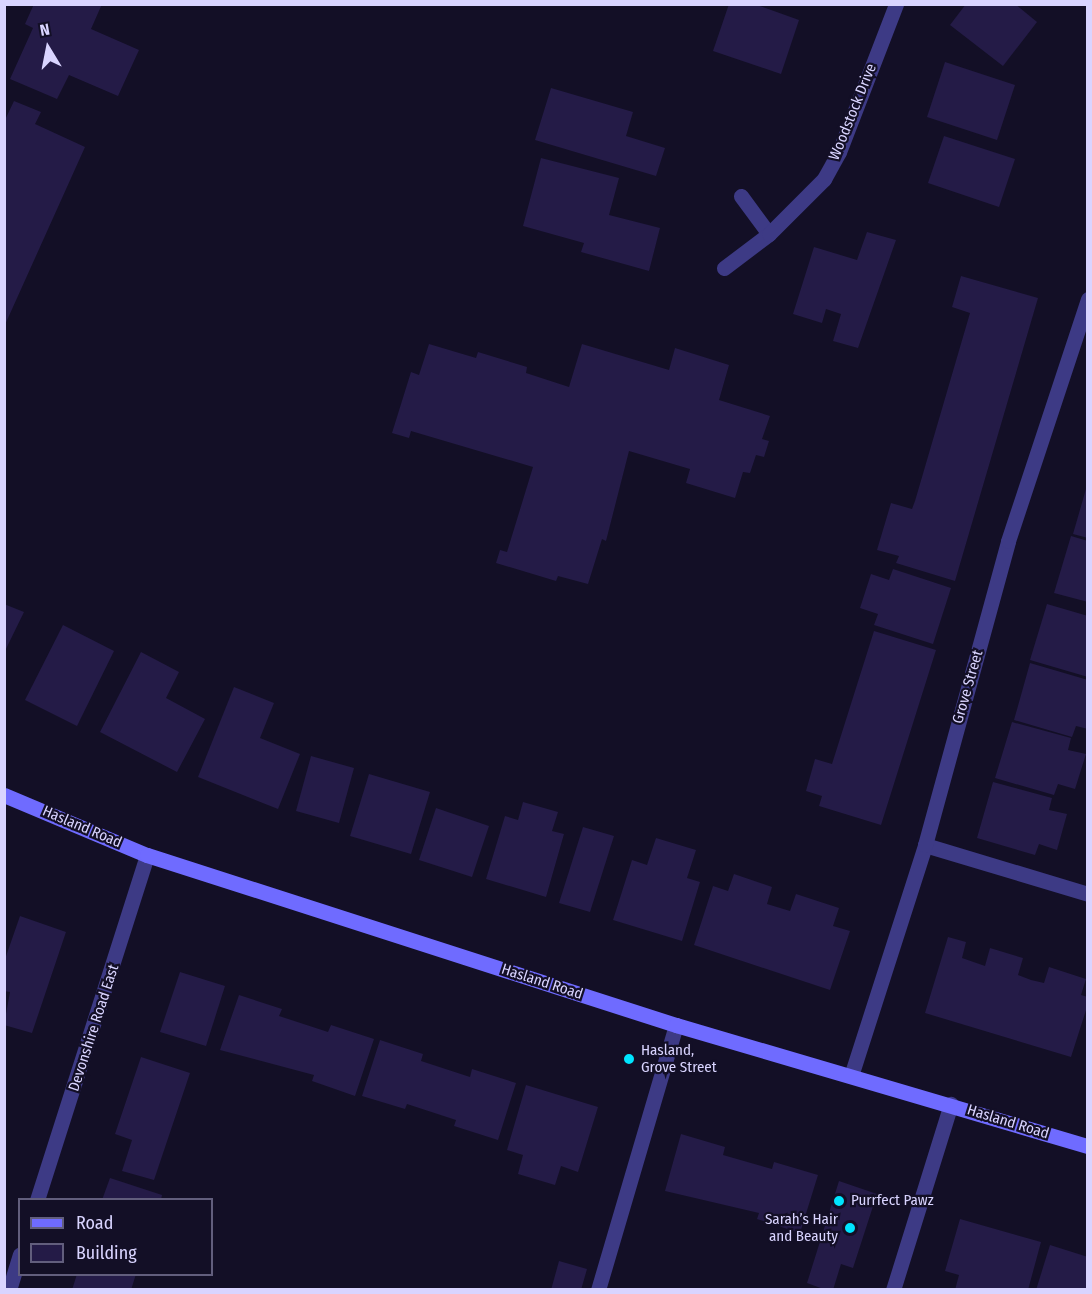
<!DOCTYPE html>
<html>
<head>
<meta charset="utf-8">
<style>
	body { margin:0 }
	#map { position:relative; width:1092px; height:1294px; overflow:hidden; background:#130f26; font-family:"Fira Sans Condensed",sans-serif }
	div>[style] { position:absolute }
	.building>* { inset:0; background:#241b47 }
	.lane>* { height:15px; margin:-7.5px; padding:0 7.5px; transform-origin:7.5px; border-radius:7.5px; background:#3d3a85 }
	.street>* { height:15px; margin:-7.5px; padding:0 7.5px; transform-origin:7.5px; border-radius:7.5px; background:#3d3a85 }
	.secondary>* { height:15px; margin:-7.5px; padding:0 7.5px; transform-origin:7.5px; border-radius:7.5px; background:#6f6bff }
	.dots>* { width:16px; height:16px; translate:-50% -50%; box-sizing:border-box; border:3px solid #130f26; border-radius:50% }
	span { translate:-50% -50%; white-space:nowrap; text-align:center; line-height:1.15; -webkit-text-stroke:4.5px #130f26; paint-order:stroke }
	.street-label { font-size:15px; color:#d9d4ff }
	.poi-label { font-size:15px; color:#d9d4ff }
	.left { translate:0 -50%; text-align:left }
	.right { translate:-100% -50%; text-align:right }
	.frame { position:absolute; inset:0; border:6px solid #d9d4ff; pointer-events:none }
	.legend { position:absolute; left:18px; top:1198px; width:195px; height:78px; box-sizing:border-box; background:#130f26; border:2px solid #625e7d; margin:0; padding:8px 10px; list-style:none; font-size:18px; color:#d9d4ff }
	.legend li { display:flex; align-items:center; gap:12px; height:30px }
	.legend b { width:30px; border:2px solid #625e7d }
	.north { position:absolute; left:18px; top:18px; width:60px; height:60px; -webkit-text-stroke:4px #130f26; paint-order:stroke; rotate:350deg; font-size:16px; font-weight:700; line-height:24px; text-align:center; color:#d9d4ff }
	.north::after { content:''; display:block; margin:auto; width:21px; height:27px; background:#d9d4ff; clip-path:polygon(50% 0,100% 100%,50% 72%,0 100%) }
</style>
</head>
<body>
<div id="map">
	<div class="building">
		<i style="clip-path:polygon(34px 4px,102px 4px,91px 29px,139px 50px,118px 96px,69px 75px,57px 99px,10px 79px,33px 28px,25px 24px)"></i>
		<i style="clip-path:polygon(729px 4px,754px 4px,799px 20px,781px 74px,713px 51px)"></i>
		<i style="clip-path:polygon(966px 4px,1015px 4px,1037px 22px,1003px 66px,950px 25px)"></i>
		<i style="clip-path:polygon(945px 62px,1015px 85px,997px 140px,927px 117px)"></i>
		<i style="clip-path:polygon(551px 88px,633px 112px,626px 136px,665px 148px,656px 176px,535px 140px)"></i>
		<i style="clip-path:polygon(14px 101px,41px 112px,35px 124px,85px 147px,4px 327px,4px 122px)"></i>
		<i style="clip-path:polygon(944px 136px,1015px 159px,999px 207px,928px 183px)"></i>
		<i style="clip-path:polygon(541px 158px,619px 178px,609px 215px,660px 228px,649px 271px,581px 252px,584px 243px,523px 226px)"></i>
		<i style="clip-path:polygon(867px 232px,896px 240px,858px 348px,833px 341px,841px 314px,826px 309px,822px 323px,793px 314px,814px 247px,857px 260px)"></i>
		<i style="clip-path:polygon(961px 276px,1038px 298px,955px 581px,896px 563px,899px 556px,877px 550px,891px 503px,912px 509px,915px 501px,970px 313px,952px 307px)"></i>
		<i style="clip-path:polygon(429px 344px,476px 358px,478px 352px,527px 367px,526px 373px,569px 387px,582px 344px,669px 370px,675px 348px,729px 365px,719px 400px,770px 416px,762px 439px,769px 441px,764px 457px,756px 455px,750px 473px,743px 472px,735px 498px,686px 483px,690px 469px,629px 451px,606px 541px,602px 539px,588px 584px,558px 576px,556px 581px,496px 563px,500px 550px,507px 552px,533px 467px,411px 431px,409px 438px,392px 433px,411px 372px,419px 375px)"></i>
		<i style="clip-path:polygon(1088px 482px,1088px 538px,1073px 534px)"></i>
		<i style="clip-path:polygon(1071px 536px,1088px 541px,1088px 602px,1054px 593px)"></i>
		<i style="clip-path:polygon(893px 569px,951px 588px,933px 644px,874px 625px,878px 614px,860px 608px,871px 574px,889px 580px)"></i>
		<i style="clip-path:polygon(4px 604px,24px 612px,4px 653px)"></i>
		<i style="clip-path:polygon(1047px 604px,1088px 616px,1088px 677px,1030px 660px)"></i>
		<i style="clip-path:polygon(63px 625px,114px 651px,77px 726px,25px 700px)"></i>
		<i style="clip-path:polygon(874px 631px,936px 650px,881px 825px,819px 806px,822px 796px,806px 791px,815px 759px,832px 764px)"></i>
		<i style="clip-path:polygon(141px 652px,179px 672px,166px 698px,205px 719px,177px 772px,100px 732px)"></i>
		<i style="clip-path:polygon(1030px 663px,1088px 680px,1088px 729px,1076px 726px,1072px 737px,1014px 720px)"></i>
		<i style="clip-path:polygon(234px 687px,274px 703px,260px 738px,300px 754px,278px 809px,198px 777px)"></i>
		<i style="clip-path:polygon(1012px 722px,1071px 738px,1068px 750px,1086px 754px,1075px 789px,1058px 784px,1054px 795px,995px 778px)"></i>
		<i style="clip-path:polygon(311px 756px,354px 768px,339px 823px,296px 811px)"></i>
		<i style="clip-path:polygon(369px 774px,430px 792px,411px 854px,350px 836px)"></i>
		<i style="clip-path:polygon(993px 782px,1052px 798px,1049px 810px,1067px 814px,1057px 850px,1039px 844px,1035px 855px,977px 838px)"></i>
		<i style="clip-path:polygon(523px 802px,558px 812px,552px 831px,564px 834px,546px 897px,486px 879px,505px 816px,518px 820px)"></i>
		<i style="clip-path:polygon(436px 808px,489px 826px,472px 877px,419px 860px)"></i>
		<i style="clip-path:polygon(583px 827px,614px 836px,590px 912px,559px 903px)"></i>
		<i style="clip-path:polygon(656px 838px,696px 850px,687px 878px,700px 882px,682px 941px,613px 920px,632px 860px,647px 865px)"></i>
		<i style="clip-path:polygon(734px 874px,772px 887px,767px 904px,790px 911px,796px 894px,839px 908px,833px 926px,850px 931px,830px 990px,694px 945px,713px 886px,728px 891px)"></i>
		<i style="clip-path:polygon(20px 916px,66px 932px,32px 1033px,4px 1025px,10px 992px,4px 991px,4px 962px)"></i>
		<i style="clip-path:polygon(948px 937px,966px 942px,962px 958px,985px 966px,990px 948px,1023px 958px,1018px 975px,1031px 980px,1044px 983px,1049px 967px,1086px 979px,1081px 995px,1088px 997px,1088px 1004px,1071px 1057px,925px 1013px)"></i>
		<i style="clip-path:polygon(180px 972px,225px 986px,206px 1046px,160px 1032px)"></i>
		<i style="clip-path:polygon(239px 995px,282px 1009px,279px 1016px,328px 1032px,331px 1025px,374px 1039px,355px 1096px,312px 1081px,314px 1075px,220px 1050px)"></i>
		<i style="clip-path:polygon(380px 1040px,423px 1054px,421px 1061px,470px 1077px,472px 1069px,516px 1083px,498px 1140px,454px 1126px,456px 1120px,407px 1104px,405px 1109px,362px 1096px)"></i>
		<i style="clip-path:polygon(141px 1057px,190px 1073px,154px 1180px,122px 1171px,132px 1140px,115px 1134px)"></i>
		<i style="clip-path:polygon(526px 1085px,598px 1107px,578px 1172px,561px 1166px,555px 1185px,518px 1174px,523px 1155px,507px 1150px)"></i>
		<i style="clip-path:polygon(681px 1134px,725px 1147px,723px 1155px,772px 1169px,774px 1162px,818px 1175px,800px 1233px,757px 1219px,759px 1213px,665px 1191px)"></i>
		<i style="clip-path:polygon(110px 1178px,162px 1195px,161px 1200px,102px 1200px)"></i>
		<i style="clip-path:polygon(839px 1181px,877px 1194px,853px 1268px,841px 1264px,833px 1290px,826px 1290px,807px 1283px)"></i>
		<i style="clip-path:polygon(960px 1219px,1041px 1242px,1028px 1290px,955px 1290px,959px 1275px,945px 1271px)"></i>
		<i style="clip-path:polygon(1050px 1245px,1088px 1257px,1088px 1290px,1036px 1290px)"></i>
		<i style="clip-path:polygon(559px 1261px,587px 1269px,581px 1290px,551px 1290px)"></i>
		<i style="clip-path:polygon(77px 1274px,136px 1274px,131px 1290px,72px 1290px)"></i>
	</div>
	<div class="lane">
		<i style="left:925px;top:845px;width:170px;rotate:16.7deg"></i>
		<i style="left:598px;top:1290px;width:276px;rotate:-73.6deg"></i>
	</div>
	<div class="street">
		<i style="left:741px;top:196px;width:47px;rotate:53.6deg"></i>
		<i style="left:724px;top:268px;width:56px;rotate:-37.1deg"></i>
		<i style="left:769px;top:234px;width:78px;rotate:-45deg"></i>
		<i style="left:824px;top:179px;width:31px;rotate:-61deg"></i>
		<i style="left:839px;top:152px;width:159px;rotate:-68.9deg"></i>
		<i style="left:851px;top:1076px;width:243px;rotate:-72.2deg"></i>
		<i style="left:925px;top:845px;width:315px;rotate:-74.7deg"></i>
		<i style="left:1008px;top:541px;width:255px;rotate:-71.7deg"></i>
		<i style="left:37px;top:1200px;width:362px;rotate:-72.3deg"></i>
		<i style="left:9px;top:1290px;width:37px;rotate:-73deg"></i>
		<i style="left:893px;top:1290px;width:195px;rotate:-72.7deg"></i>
	</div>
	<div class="secondary">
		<i style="left:4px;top:795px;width:155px;rotate:22.8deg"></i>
		<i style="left:147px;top:855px;width:556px;rotate:17.82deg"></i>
		<i style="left:676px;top:1025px;width:429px;rotate:16.4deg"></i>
	</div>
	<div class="dots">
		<i style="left:629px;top:1059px;background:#00e5ff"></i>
		<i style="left:839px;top:1201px;background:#00e5ff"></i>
		<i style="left:850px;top:1228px;background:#00e5ff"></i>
	</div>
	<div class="street-label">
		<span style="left:853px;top:112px;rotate:-68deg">Woodstock Drive</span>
		<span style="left:968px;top:687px;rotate:-74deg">Grove Street</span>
		<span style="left:82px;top:827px;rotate:23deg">Hasland Road</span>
		<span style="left:542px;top:982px;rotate:18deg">Hasland Road</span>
		<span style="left:94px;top:1028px;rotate:-72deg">Devonshire Road East</span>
		<span style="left:1008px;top:1122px;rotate:17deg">Hasland Road</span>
	</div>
	<div class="poi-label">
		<span class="left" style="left:641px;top:1059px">Hasland,<br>Grove Street</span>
		<span class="left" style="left:851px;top:1201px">Purrfect Pawz</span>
		<span class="right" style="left:838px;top:1228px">Sarah’s Hair<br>and Beauty</span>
	</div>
	<div class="frame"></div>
	<ul class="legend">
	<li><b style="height:8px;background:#6f6bff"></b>Road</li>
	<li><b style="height:16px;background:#241b47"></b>Building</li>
	</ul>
	<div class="north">N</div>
</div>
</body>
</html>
